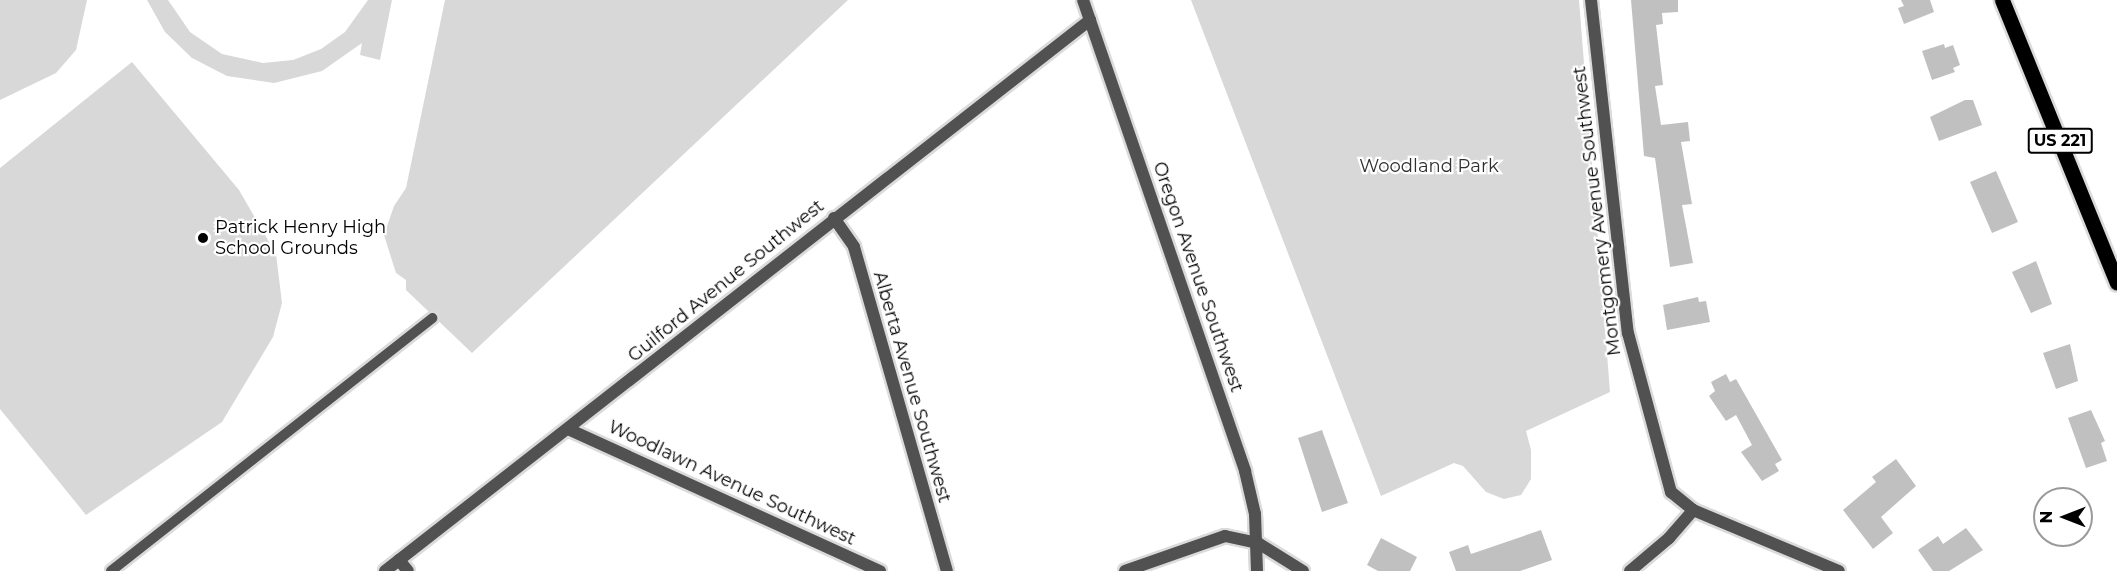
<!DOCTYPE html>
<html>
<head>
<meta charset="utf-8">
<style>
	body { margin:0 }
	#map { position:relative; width:2117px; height:571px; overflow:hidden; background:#fff; font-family:Montserrat,sans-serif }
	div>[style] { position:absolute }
	.green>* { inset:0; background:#d8d8d8 }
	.building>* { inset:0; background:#c0c0c0 }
	.roads { filter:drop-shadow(2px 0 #dbdbdb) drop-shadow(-2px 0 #dbdbdb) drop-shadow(0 2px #dbdbdb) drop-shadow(0 -2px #dbdbdb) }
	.lane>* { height:10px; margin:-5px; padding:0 5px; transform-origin:5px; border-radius:5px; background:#515151 }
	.street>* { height:12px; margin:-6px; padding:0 6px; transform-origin:6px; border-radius:6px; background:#515151 }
	.primary>* { height:15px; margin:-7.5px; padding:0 7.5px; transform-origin:7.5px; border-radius:7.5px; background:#000 }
	.dots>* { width:16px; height:16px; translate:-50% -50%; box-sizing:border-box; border:3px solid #fff; border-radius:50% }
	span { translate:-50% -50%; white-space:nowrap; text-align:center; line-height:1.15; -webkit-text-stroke:4.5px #fff; paint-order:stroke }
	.shield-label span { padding:2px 4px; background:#fff; border:2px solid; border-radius:4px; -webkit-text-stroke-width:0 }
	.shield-label { font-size:16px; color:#000; font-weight:700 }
	.park-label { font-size:18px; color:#2f2f2f }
	.street-label { font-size:18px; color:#000 }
	.poi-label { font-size:18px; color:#000 }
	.left { translate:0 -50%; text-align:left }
	.north { position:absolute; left:2033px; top:487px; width:60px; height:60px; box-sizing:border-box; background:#fff; border:2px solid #999; border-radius:50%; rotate:270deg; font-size:16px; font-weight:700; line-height:24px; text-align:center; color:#000 }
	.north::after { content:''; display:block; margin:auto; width:21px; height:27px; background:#000; clip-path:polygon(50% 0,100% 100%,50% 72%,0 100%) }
</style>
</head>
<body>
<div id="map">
	<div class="green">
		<i style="clip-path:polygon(0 0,87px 0,76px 50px,56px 73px,0 100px)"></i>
		<i style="clip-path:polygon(147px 0,168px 0,190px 32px,222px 54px,263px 63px,293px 60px,321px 49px,345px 32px,368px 0,392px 0,380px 60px,360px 55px,362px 43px,322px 71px,274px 83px,227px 76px,192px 58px,165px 32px)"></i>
		<i style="clip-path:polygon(445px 0,848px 0,472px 353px,406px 290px,406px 280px,396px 273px,384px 235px,394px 206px,406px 188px)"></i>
		<i style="clip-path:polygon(1191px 0,1579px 0,1610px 392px,1526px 431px,1531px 450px,1531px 479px,1521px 495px,1504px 499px,1486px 492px,1463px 466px,1454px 463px,1381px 496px)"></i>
		<i style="clip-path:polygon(132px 62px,239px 190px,276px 254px,282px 303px,273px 337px,222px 422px,86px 515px,0 409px,0 168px)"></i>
	</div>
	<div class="building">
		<i style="clip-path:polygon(1631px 0,1678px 0,1678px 12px,1662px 13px,1663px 24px,1656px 25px,1663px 85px,1655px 86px,1661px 125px,1688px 122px,1690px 141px,1681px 142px,1692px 204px,1682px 205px,1693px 263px,1670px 267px,1655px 158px,1644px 156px)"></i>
		<i style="clip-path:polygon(1901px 0,1930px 0,1934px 12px,1904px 24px,1898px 8px,1904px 6px)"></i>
		<i style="clip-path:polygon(1944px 44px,1945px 48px,1953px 45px,1960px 65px,1953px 68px,1955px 72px,1932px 80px,1922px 51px)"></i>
		<i style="clip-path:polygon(1965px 100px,1973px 100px,1982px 125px,1939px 141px,1930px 117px)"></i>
		<i style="clip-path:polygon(1996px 171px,2018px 222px,1992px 233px,1970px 182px)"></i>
		<i style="clip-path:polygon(2036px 261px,2052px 304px,2031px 313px,2012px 272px)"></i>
		<i style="clip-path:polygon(1698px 297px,1699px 302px,1706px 301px,1710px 322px,1667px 330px,1663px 305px)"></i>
		<i style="clip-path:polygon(2070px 344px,2078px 381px,2056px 389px,2043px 353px)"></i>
		<i style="clip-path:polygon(1726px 374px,1730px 382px,1736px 379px,1782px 460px,1775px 464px,1779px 471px,1762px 481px,1741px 452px,1752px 445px,1736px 415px,1726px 421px,1709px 396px,1715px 391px,1711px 382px)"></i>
		<i style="clip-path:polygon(2091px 410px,2105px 441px,2101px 443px,2107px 461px,2086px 468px,2068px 418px)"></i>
		<i style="clip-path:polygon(1322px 430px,1348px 503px,1322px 512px,1298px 438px)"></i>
		<i style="clip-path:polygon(1896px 459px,1916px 486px,1881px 517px,1893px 533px,1873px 549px,1843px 510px,1876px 482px,1872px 477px)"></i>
		<i style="clip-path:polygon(1966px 528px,1983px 550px,1949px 571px,1933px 571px,1918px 550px,1938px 536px,1943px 544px)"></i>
		<i style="clip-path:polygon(1541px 530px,1552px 560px,1520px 571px,1456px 571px,1449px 552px,1468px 545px,1471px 554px)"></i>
		<i style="clip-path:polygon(1381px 538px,1417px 557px,1410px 571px,1378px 571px,1367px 565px)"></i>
	</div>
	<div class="roads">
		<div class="lane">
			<i style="left:111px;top:571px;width:409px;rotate:-38.2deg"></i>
		</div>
		<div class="street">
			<i style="left:1083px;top:0;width:498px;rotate:71deg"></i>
			<i style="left:1245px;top:471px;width:44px;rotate:76.9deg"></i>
			<i style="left:1255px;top:514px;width:57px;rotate:88deg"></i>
			<i style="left:1591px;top:0;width:335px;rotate:83.7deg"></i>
			<i style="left:1628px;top:333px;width:165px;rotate:74.9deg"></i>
			<i style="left:1671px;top:492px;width:28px;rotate:39deg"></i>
			<i style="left:1693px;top:510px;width:158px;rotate:22.7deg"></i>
			<i style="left:834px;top:218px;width:35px;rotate:55deg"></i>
			<i style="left:854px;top:247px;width:337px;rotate:74deg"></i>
			<i style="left:568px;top:429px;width:343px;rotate:24.5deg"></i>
			<i style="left:399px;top:560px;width:14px;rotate:51deg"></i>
			<i style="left:385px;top:571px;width:895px;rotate:-38.01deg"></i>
			<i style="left:1125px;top:571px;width:106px;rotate:-19.3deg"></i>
			<i style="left:1225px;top:536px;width:34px;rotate:12deg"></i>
			<i style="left:1258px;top:543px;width:53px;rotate:31.9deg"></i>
			<i style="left:1630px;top:571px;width:51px;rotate:-40.2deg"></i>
			<i style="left:1669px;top:538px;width:37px;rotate:-49deg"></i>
		</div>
		<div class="primary">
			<i style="left:2002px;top:0;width:305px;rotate:67.9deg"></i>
		</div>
	</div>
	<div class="dots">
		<i style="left:203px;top:238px;background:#000"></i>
	</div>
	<div class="shield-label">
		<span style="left:2060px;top:141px">US 221</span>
	</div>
	<div class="park-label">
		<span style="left:1429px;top:166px">Woodland Park</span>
	</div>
	<div class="street-label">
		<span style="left:1597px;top:211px;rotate:-97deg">Montgomery Avenue Southwest</span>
		<span style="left:1198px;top:277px;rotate:71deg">Oregon Avenue Southwest</span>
		<span style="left:726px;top:281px;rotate:-39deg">Guilford Avenue Southwest</span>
		<span style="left:912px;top:387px;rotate:74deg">Alberta Avenue Southwest</span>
		<span style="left:732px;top:483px;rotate:25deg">Woodlawn Avenue Southwest</span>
	</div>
	<div class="poi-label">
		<span class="left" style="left:215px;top:238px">Patrick Henry High<br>School Grounds</span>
	</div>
	<div class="north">N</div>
</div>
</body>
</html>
